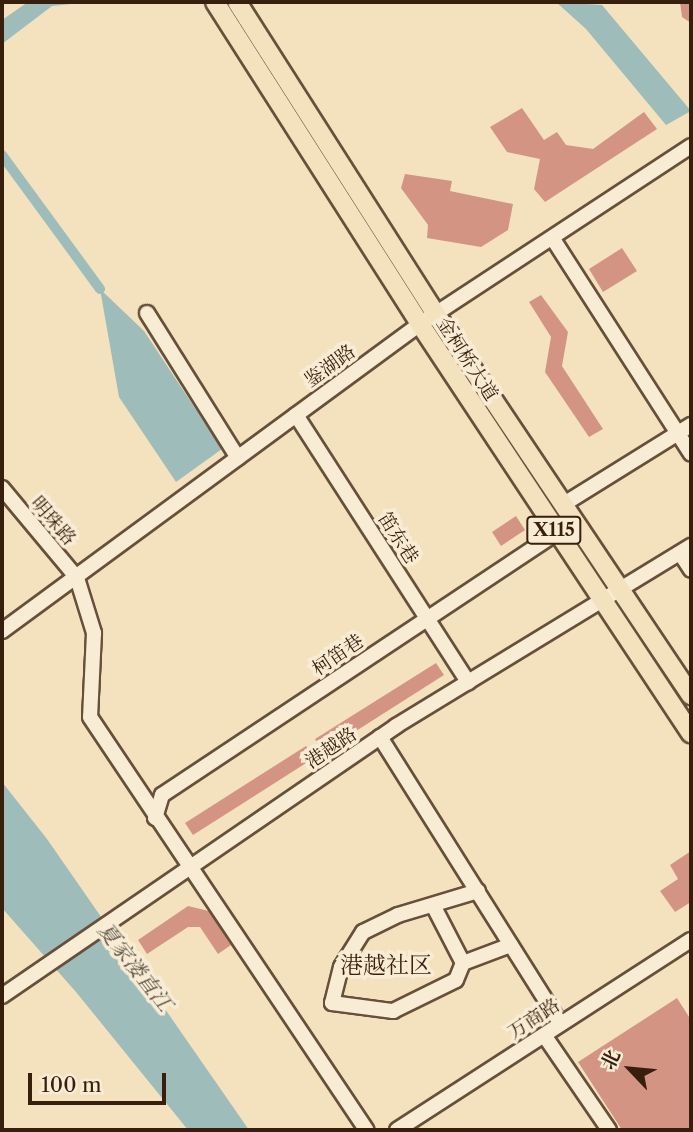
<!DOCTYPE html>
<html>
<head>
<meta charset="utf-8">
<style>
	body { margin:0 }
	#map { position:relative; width:693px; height:1132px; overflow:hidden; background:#f4e2bf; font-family:"Libre Caslon Text","Noto Serif SC",serif }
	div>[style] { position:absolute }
	.water>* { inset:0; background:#9ebcba }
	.canal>* { height:10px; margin:-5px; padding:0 5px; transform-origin:5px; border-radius:5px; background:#9ebcba }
	.building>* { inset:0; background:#d49484 }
	.roads { filter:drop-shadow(2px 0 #67503a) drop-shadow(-2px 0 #67503a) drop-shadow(0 2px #67503a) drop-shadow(0 -2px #67503a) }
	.minor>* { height:14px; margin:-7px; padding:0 7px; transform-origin:7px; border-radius:7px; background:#f8ecd5 }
	.major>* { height:18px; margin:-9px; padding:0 9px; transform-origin:9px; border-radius:9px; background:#f4e2bf }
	span { translate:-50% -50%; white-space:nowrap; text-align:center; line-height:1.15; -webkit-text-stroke:7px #f8ecd5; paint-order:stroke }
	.shield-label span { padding:2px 5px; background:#f8ecd5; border:2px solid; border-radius:5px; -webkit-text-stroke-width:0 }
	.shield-label { font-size:18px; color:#381f0d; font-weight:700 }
	.street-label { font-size:19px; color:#381f0d }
	.water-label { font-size:21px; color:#574e41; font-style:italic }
	.quarter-label { font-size:23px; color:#381f0d }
	.frame { position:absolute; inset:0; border:4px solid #381f0d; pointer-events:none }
	.north { position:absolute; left:595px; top:1034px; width:70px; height:70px; -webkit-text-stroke:5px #f8ecd5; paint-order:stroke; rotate:296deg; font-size:19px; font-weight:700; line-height:28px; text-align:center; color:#381f0d }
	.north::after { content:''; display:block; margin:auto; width:24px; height:32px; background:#381f0d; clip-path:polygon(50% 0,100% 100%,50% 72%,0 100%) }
	.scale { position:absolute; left:28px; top:1073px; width:138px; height:32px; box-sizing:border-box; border:4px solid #381f0d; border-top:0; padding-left:9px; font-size:21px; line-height:24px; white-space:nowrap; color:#381f0d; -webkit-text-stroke:5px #f8ecd5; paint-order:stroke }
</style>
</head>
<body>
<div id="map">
	<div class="water">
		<i style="clip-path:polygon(28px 2px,90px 2px,52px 6px,2px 44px,2px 20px)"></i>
		<i style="clip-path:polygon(556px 2px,602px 5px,691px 111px,666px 125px,586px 29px)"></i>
		<i style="clip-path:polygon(100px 289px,144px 331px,222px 449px,176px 482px,119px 397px)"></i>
		<i style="clip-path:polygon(2px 782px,47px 839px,249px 1130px,188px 1130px,76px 992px,2px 908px)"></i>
	</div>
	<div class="canal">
		<i style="left:2px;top:155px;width:166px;rotate:53.8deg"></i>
	</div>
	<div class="building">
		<i style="clip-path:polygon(680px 2px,691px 2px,691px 23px,682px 17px)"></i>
		<i style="clip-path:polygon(522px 108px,544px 140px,557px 132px,566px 145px,593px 149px,644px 112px,657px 129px,545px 202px,534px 189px,540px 159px,507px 152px,490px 127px)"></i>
		<i style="clip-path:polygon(405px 174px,452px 181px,450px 191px,513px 204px,508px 230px,481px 247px,427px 238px,428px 225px,401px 188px)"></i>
		<i style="clip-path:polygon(622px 248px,637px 271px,603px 292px,589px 269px)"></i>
		<i style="clip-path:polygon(541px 295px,568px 332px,562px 366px,603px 429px,589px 437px,545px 372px,551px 337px,529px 302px)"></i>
		<i style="clip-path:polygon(516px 516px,525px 530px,501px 546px,492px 532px)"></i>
		<i style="clip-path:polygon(436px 663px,444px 675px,323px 752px,315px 739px)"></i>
		<i style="clip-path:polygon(306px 746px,314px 758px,193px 835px,185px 823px)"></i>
		<i style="clip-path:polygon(691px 851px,691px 902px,675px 912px,660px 891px,678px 879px,670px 865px)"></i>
		<i style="clip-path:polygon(188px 906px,209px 911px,231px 945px,218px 954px,200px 927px,188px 927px,147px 954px,138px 940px)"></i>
		<i style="clip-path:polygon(677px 998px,691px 1020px,691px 1130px,622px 1130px,578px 1062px)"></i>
	</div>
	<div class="roads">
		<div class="minor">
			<i style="left:553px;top:239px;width:255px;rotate:57.3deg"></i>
			<i style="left:147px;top:313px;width:171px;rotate:57.9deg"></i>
			<i style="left:296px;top:415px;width:318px;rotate:57.2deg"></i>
			<i style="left:2px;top:488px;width:117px;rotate:50.2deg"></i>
			<i style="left:77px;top:578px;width:58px;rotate:72.8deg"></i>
			<i style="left:94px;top:633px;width:84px;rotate:92.7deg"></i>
			<i style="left:90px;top:717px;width:497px;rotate:56.2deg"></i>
			<i style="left:564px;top:504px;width:150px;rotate:-31.9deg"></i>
			<i style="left:680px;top:553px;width:20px;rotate:57deg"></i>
			<i style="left:2px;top:631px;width:519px;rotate:-36.3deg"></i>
			<i style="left:420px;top:324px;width:324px;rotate:-33.3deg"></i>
			<i style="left:380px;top:737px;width:339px;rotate:57.8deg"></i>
			<i style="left:155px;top:818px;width:24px;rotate:-73deg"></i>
			<i style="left:162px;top:795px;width:473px;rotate:-33.6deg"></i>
			<i style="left:478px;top:891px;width:84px;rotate:163.3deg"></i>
			<i style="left:398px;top:915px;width:39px;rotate:154deg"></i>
			<i style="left:363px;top:932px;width:41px;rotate:122.2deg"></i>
			<i style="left:341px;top:967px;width:37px;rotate:104deg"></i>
			<i style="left:332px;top:1003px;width:62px;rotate:7.5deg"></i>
			<i style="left:393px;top:1011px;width:70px;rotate:-26.2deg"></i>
			<i style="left:456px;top:980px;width:18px;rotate:-68deg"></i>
			<i style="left:463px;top:963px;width:51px;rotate:-20.6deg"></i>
			<i style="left:434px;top:907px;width:63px;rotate:62.6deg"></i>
			<i style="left:2px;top:996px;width:478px;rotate:-34.4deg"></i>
			<i style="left:396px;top:726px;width:346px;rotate:-31.4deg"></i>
			<i style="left:544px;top:1035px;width:115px;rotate:55.6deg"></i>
			<i style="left:397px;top:1130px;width:350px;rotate:-32.9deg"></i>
		</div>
		<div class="major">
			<i style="left:215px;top:2px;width:382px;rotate:57.5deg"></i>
			<i style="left:420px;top:324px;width:491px;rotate:56.5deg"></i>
			<i style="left:237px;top:2px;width:369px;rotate:57.5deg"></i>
			<i style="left:435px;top:313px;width:460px;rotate:56.2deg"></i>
		</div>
	</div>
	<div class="shield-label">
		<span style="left:554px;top:530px">X115</span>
	</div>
	<div class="street-label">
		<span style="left:467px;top:359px;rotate:57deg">金柯桥大道</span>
		<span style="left:330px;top:366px;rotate:-36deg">鉴湖路</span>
		<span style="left:53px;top:521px;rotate:49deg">明珠路</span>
		<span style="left:398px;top:538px;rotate:57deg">笛东巷</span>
		<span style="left:338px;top:655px;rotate:-34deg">柯笛巷</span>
		<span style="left:331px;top:748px;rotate:-34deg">港越路</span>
		<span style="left:534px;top:1019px;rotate:-33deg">万商路</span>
	</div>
	<div class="water-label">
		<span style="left:135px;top:967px;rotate:52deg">夏家溇直江</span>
	</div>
	<div class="quarter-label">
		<span style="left:386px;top:965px">港越社区</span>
	</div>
	<div class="frame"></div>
	<div class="north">北</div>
	<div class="scale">100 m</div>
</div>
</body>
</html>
